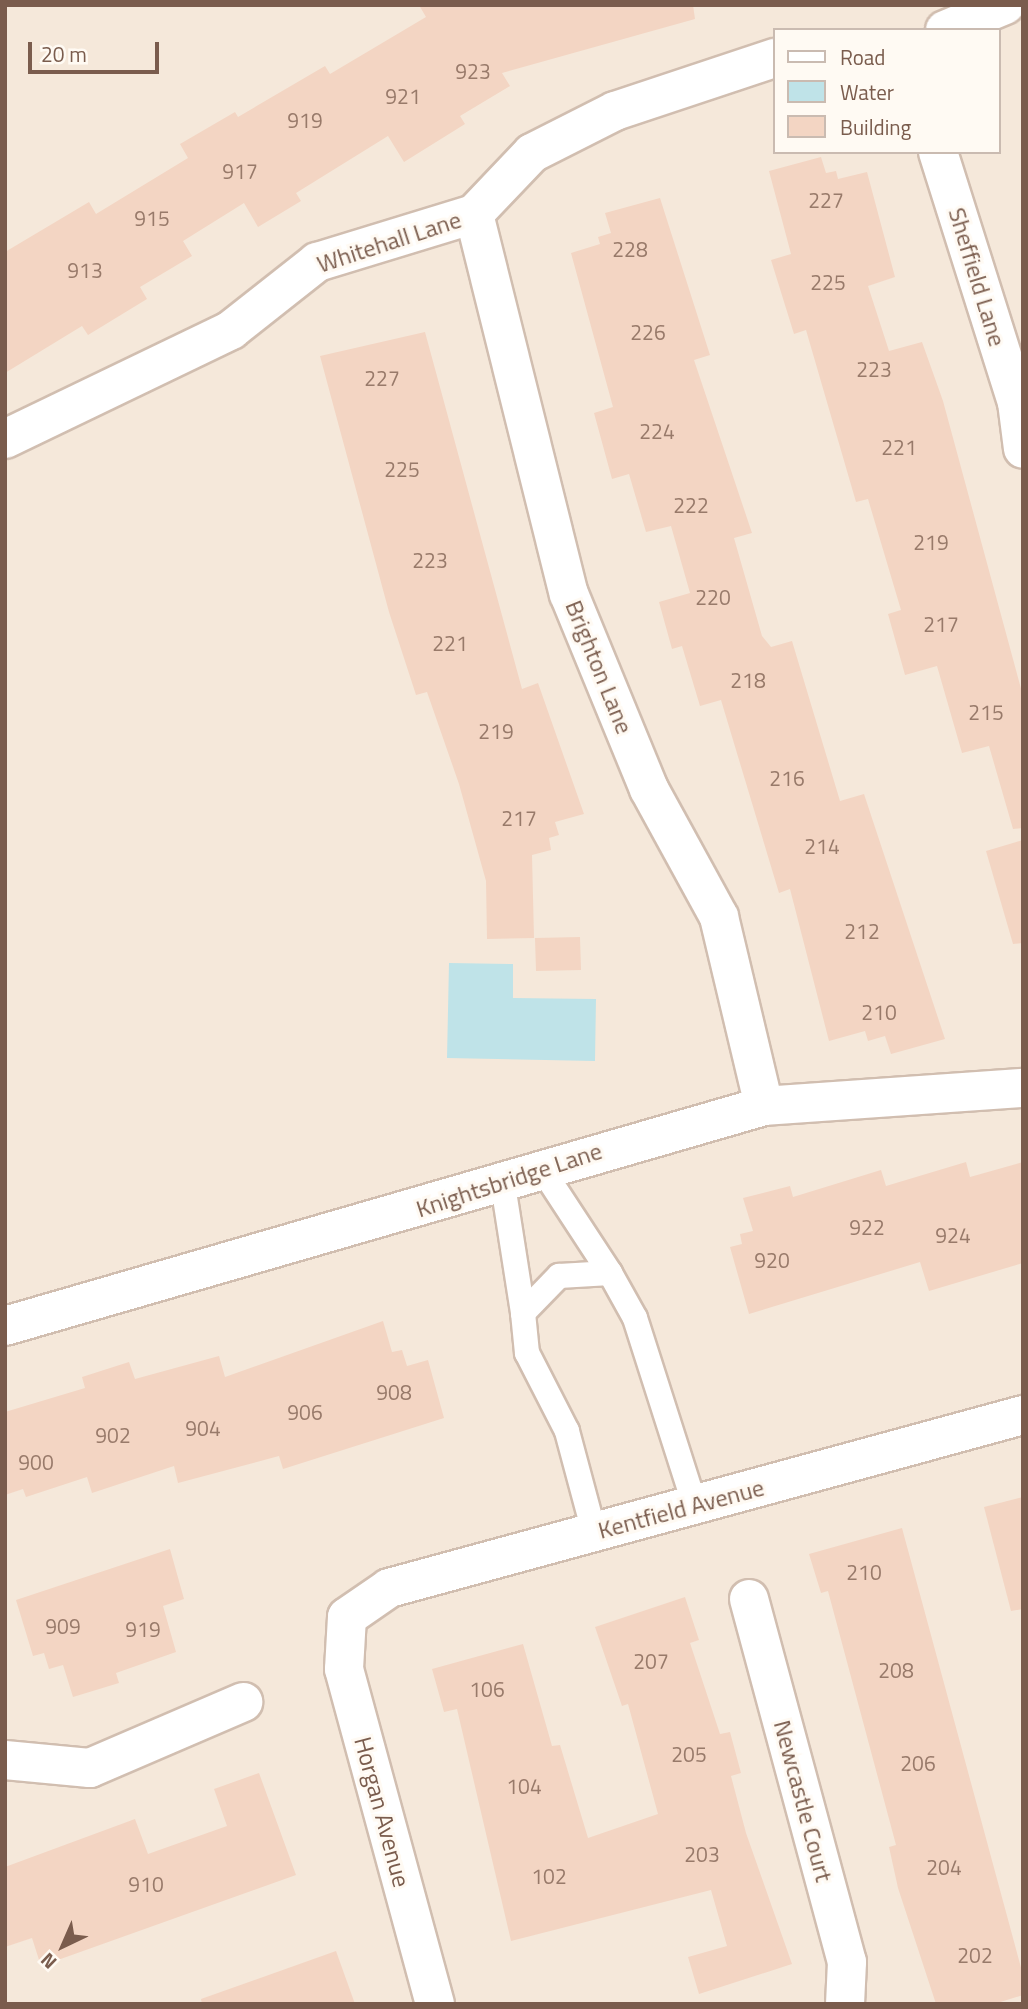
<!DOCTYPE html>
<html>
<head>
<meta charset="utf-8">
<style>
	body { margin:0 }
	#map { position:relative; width:1028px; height:2009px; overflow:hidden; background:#fdf6ec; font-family:"Titillium Web",sans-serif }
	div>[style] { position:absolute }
	.residential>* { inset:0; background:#f5e8da }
	.water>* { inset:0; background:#bfe3e8 }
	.building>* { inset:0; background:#f3d5c3 }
	.roads { filter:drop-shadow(2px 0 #d1beb0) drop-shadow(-2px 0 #d1beb0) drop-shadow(0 2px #d1beb0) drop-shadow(0 -2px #d1beb0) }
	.lane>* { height:24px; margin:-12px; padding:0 12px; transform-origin:12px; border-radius:12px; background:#fff }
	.street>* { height:38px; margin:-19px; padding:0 19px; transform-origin:19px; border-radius:19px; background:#fff }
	span { translate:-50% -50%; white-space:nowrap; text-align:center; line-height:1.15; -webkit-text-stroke:6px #fffaf3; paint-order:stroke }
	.number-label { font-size:21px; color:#987a6a }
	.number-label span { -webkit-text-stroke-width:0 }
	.street-label { font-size:24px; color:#7a5c4d }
	.frame { position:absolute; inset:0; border:7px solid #7a5c4d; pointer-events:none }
	.legend { position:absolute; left:773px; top:28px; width:228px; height:126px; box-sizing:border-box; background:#fffaf3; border:2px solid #cabbb1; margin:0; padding:9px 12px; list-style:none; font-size:21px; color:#7a5c4d }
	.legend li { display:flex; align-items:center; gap:14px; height:35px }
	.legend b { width:35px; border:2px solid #cabbb1 }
	.north { position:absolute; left:28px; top:1911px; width:70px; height:70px; -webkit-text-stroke:5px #fffaf3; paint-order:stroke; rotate:224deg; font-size:19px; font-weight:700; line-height:28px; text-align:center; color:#7a5c4d }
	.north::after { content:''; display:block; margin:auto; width:24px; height:32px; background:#7a5c4d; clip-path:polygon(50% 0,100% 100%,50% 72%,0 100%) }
	.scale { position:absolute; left:28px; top:42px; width:131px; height:32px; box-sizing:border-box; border:4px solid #7a5c4d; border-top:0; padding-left:9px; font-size:21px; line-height:24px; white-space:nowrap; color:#7a5c4d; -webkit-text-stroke:5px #fffaf3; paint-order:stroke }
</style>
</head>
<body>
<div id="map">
	<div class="residential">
		<i style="clip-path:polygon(evenodd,5px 5px,1023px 5px,1023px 2004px,5px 2004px,5px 5px,774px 30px,998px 30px,998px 152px,774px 152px,774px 30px)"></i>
	</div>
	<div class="water">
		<i style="clip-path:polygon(449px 963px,513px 964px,513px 998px,596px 999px,595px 1061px,447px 1058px)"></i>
	</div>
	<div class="building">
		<i style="clip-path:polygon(419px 5px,693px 5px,695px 19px,502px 73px,510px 86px,460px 116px,465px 124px,404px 162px,388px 136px,296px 193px,301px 201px,258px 227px,244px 203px,183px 241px,192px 256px,140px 287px,147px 299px,88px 335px,82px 326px,5px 373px,5px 252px,89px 202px,96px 214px,188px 158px,180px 144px,235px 112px,238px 117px,325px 66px,330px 74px,426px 17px)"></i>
		<i style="clip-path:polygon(821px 157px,826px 173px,836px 171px,838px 179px,867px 172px,895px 277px,868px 286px,889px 351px,922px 342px,943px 401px,1023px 696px,1023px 828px,1013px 829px,989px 746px,962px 753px,937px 666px,905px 675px,888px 614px,901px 610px,868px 499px,856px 502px,806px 330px,794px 334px,771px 260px,791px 254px,769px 171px)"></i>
		<i style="clip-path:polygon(660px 198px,710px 355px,694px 360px,752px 533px,734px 538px,762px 636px,771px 647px,792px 641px,840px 801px,864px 794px,945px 1039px,891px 1054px,885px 1036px,868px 1041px,865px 1031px,829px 1041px,790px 889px,779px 893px,721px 700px,700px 706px,682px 646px,672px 649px,659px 602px,690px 593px,671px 526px,646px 532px,629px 474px,612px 479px,594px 413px,613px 407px,571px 253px,600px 244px,598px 237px,611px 233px,605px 213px)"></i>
		<i style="clip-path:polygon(425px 332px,522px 689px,538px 683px,584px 814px,555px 822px,559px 835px,549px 838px,551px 850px,532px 855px,534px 938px,487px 939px,486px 881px,459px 784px,427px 692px,416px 695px,389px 612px,320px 356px)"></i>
		<i style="clip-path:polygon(1023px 840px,1023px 943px,1013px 944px,986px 851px)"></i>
		<i style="clip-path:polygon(580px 937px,581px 970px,536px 971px,535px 938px)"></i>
		<i style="clip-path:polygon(966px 1162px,970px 1177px,1023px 1162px,1023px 1263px,929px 1291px,920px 1262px,749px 1314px,730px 1247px,742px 1244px,740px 1234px,753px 1231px,743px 1198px,790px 1186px,793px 1197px,881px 1170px,886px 1186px)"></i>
		<i style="clip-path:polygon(383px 1321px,392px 1352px,402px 1350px,407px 1366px,428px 1360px,444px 1418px,283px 1469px,279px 1456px,178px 1483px,174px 1466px,92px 1493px,87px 1477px,26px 1497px,23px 1489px,5px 1495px,5px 1412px,85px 1388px,82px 1377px,129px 1362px,135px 1379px,219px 1356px,225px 1377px)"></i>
		<i style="clip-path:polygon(1023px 1497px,1023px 1609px,1011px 1611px,984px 1507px)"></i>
		<i style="clip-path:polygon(902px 1528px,1023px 1975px,1023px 1995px,994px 2004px,936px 2004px,898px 1888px,889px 1847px,896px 1845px,828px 1591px,821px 1593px,809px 1554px)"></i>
		<i style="clip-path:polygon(170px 1549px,184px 1599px,163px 1606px,176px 1652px,116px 1673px,119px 1683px,73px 1697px,63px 1665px,49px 1669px,44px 1653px,33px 1656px,16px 1600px)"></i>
		<i style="clip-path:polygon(685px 1597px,699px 1640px,690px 1643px,720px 1734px,730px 1732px,741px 1773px,731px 1776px,746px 1833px,792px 1964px,699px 1994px,688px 1957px,727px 1946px,711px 1890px,511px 1941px,457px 1709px,444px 1712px,432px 1669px,523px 1644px,552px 1746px,560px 1745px,588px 1838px,658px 1814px,628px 1704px,622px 1706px,595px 1627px)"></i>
		<i style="clip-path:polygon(259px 1773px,296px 1875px,41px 1966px,32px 1938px,5px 1947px,5px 1867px,135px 1819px,148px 1854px,227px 1826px,214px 1789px)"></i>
		<i style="clip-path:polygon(336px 1951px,355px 2004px,202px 2004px,201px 1999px)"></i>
	</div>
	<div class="roads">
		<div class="lane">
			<i style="left:540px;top:1166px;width:128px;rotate:56.8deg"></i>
			<i style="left:503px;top:1185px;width:130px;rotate:81.1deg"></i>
			<i style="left:594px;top:1532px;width:105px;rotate:-105deg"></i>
			<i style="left:567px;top:1431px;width:88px;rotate:-117.1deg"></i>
			<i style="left:527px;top:1353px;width:40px;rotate:-95.7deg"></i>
			<i style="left:523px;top:1313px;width:52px;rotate:-45.8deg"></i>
			<i style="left:559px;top:1276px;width:51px;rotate:-3.4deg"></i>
			<i style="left:610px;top:1273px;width:51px;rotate:60.9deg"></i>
			<i style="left:635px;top:1318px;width:197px;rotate:72.3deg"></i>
		</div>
		<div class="street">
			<i style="left:945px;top:30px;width:65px;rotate:-22.6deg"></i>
			<i style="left:938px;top:152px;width:262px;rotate:72.5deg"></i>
			<i style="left:1017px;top:402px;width:47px;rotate:82.7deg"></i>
			<i style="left:474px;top:214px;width:392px;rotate:76deg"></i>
			<i style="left:569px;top:594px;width:211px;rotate:67.7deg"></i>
			<i style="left:649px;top:789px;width:146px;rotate:61.3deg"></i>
			<i style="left:719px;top:917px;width:194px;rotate:76.6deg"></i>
			<i style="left:5px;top:439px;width:251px;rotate:-25.7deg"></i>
			<i style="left:231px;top:330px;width:110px;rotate:-38.3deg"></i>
			<i style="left:317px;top:262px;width:164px;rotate:-17deg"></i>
			<i style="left:474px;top:214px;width:84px;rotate:-46.4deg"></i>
			<i style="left:532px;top:153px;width:93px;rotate:-26.8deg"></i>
			<i style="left:615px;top:111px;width:168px;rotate:-18.4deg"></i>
			<i style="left:5px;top:1326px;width:790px;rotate:-16.16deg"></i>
			<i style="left:764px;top:1106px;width:260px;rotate:-4deg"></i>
			<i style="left:749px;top:1599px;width:376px;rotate:74.9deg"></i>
			<i style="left:847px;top:1962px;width:42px;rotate:92.7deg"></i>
			<i style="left:5px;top:1760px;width:85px;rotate:5.4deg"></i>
			<i style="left:90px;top:1768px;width:167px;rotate:-23.3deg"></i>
			<i style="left:435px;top:2004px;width:347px;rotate:-105.2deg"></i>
			<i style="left:344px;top:1669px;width:52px;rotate:-86.7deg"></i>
			<i style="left:347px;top:1617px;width:51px;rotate:-34.6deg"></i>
			<i style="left:389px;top:1588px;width:657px;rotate:-15.26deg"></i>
		</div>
	</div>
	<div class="number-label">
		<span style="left:473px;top:71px">923</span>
		<span style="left:403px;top:96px">921</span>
		<span style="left:305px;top:120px">919</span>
		<span style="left:240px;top:171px">917</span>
		<span style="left:826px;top:200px">227</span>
		<span style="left:152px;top:218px">915</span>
		<span style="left:630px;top:249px">228</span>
		<span style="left:85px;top:270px">913</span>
		<span style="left:828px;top:282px">225</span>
		<span style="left:648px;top:332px">226</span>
		<span style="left:874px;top:369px">223</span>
		<span style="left:382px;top:378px">227</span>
		<span style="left:657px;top:431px">224</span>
		<span style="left:899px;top:447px">221</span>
		<span style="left:402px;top:469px">225</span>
		<span style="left:691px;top:505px">222</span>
		<span style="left:931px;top:542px">219</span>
		<span style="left:430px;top:560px">223</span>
		<span style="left:713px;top:597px">220</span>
		<span style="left:941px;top:624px">217</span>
		<span style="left:450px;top:643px">221</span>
		<span style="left:748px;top:680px">218</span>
		<span style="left:986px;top:712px">215</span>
		<span style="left:496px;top:731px">219</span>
		<span style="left:787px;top:778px">216</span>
		<span style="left:519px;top:818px">217</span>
		<span style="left:822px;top:846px">214</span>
		<span style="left:862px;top:931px">212</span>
		<span style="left:879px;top:1012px">210</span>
		<span style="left:867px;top:1227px">922</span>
		<span style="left:953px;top:1235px">924</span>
		<span style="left:772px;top:1260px">920</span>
		<span style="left:394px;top:1392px">908</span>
		<span style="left:305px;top:1412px">906</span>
		<span style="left:203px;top:1428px">904</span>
		<span style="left:113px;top:1435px">902</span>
		<span style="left:36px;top:1462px">900</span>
		<span style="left:864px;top:1572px">210</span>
		<span style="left:63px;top:1626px">909</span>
		<span style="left:143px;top:1629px">919</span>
		<span style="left:651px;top:1661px">207</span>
		<span style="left:896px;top:1670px">208</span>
		<span style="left:487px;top:1689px">106</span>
		<span style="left:689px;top:1754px">205</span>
		<span style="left:918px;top:1763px">206</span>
		<span style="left:524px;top:1786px">104</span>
		<span style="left:702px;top:1854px">203</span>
		<span style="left:944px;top:1867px">204</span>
		<span style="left:549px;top:1876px">102</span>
		<span style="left:146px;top:1884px">910</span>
		<span style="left:975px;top:1955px">202</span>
	</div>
	<div class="street-label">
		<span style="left:389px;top:242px;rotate:-18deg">Whitehall Lane</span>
		<span style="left:977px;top:277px;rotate:73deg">Sheffield Lane</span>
		<span style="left:599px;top:667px;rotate:68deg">Brighton Lane</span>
		<span style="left:509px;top:1180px;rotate:-18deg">Knightsbridge Lane</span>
		<span style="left:681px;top:1509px;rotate:-15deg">Kentfield Avenue</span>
		<span style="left:803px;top:1801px;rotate:75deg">Newcastle Court</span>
		<span style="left:382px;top:1812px;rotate:75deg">Horgan Avenue</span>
	</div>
	<div class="frame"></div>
	<ul class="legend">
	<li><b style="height:9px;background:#fff"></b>Road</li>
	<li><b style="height:19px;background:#bfe3e8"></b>Water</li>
	<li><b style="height:19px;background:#f3d5c3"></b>Building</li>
	</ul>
	<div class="north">N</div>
	<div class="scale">20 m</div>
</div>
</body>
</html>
